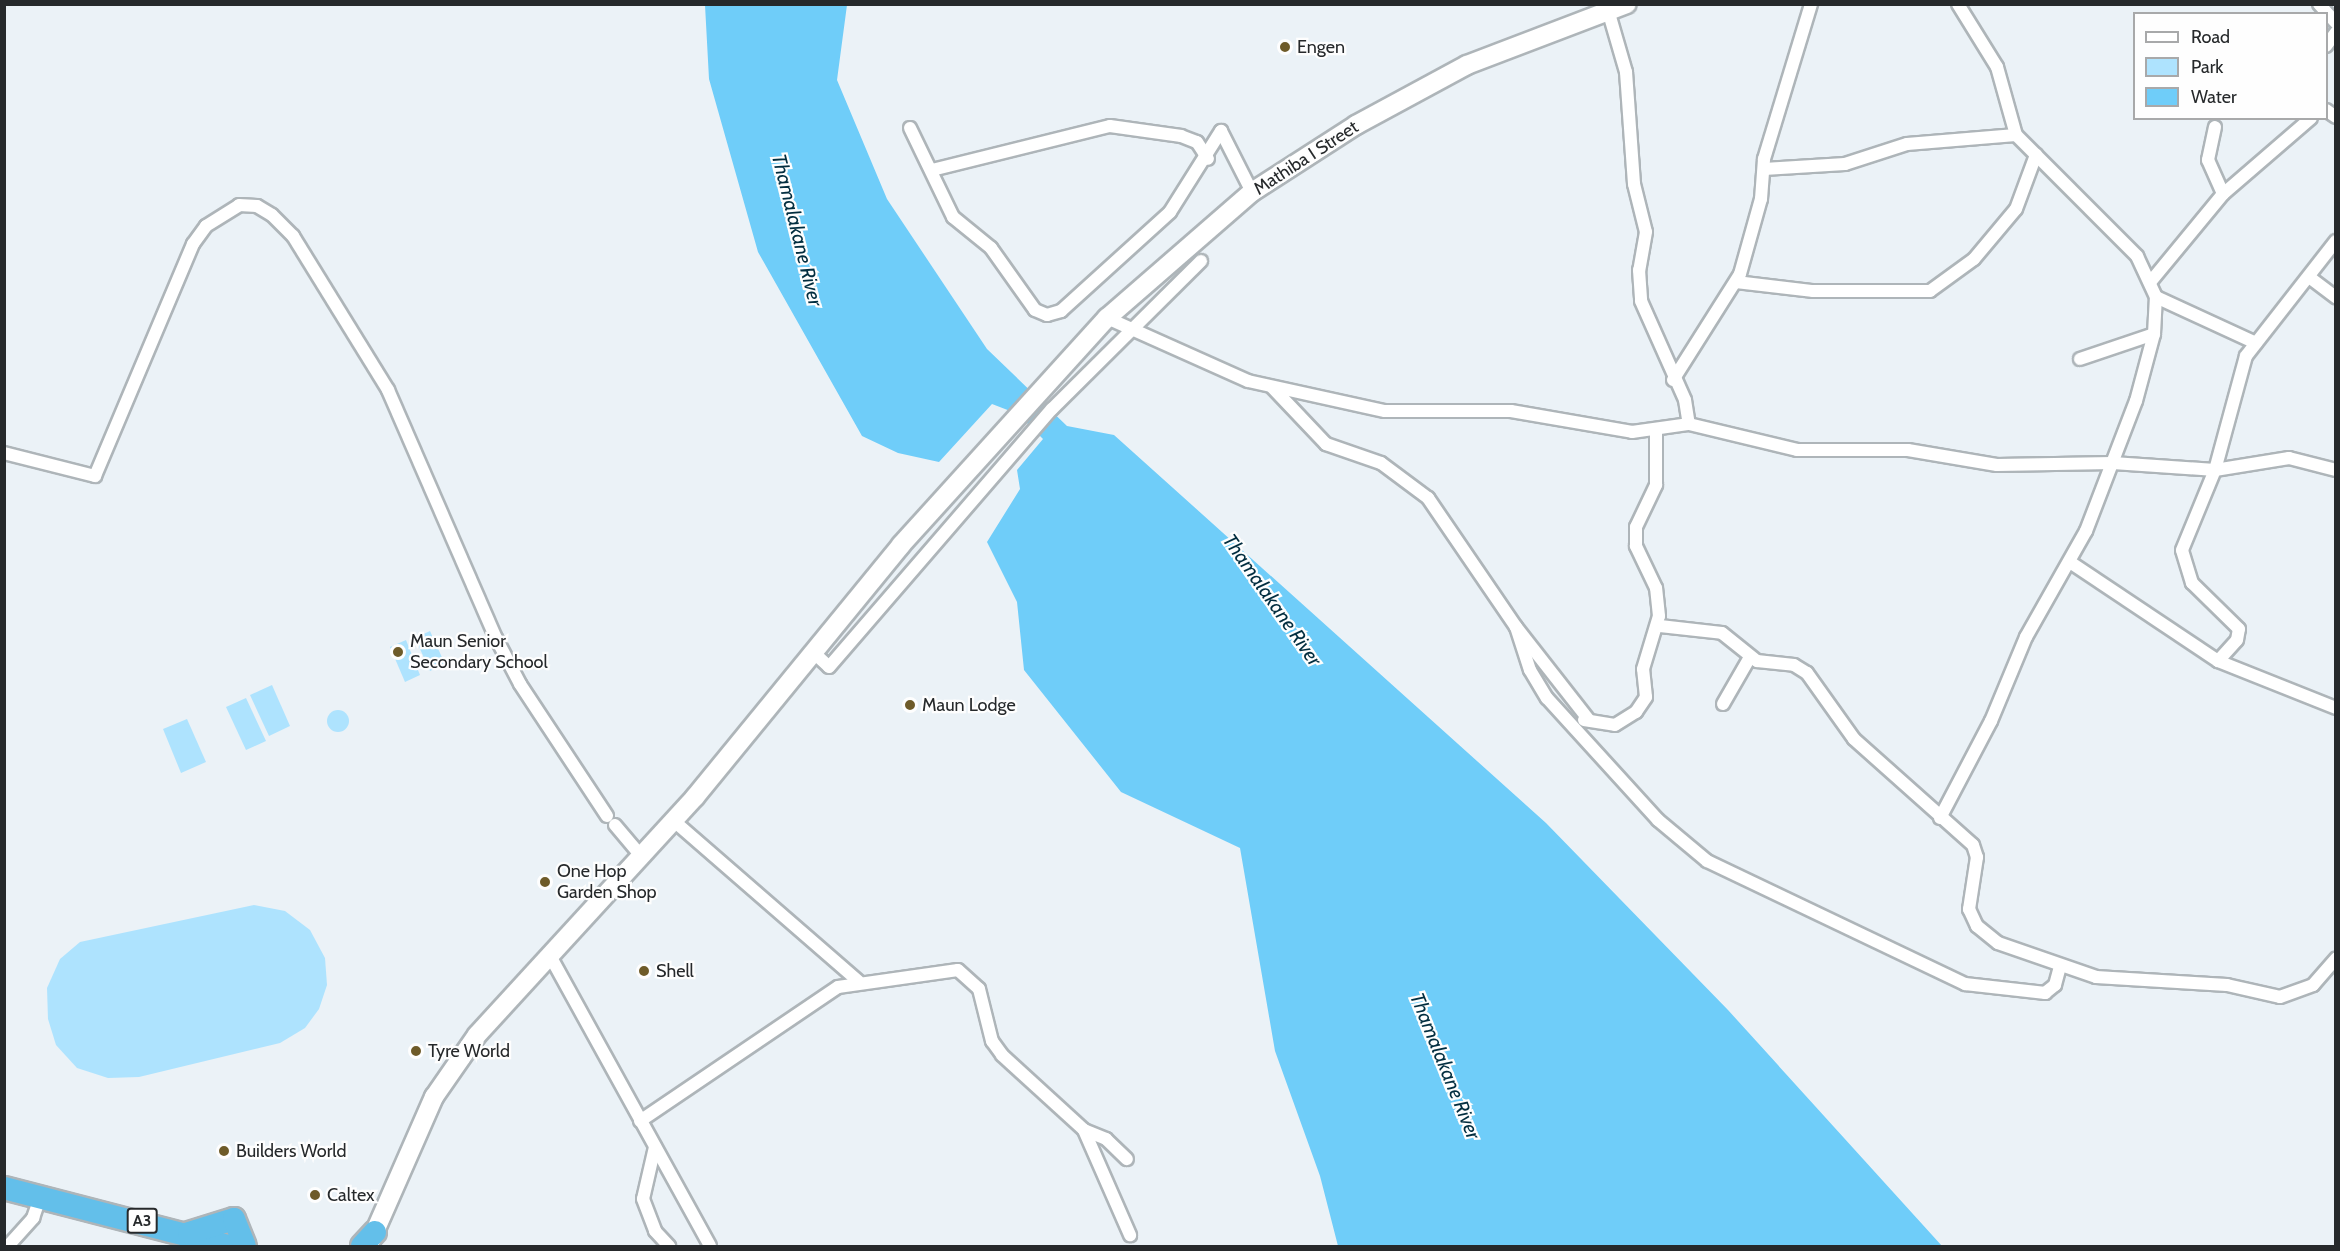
<!DOCTYPE html>
<html>
<head>
<meta charset="utf-8">
<style>
	body { margin:0 }
	#map { position:relative; width:2340px; height:1251px; overflow:hidden; background:#ebf2f7; font-family:Cabin,sans-serif }
	div>[style] { position:absolute }
	.green>* { inset:0; background:#aee3fe }
	.round { border-radius:50% }
	.water>* { inset:0; background:#6fcdf9 }
	.roads { filter:drop-shadow(2px 0 #aeb5b9) drop-shadow(-2px 0 #aeb5b9) drop-shadow(0 2px #aeb5b9) drop-shadow(0 -2px #aeb5b9) }
	.street>* { height:12px; margin:-6px; padding:0 6px; transform-origin:6px; border-radius:6px; background:#fff }
	.secondary>* { height:18px; margin:-9px; padding:0 9px; transform-origin:9px; border-radius:9px; background:#fff }
	.highway>* { height:22px; margin:-11px; padding:0 11px; transform-origin:11px; border-radius:11px; background:#63bfea }
	.dots>* { width:16px; height:16px; translate:-50% -50%; box-sizing:border-box; border:3px solid #fefefe; border-radius:50% }
	span { translate:-50% -50%; white-space:nowrap; text-align:center; line-height:1.15; -webkit-text-stroke:4.5px #fefefe; paint-order:stroke }
	.shield-label span { padding:2px 4px; background:#fefefe; border:2px solid; border-radius:4px; -webkit-text-stroke-width:0 }
	.shield-label { font-size:16px; color:#26292b; font-weight:700 }
	.poi-label { font-size:18px; color:#26292b }
	.left { translate:0 -50%; text-align:left }
	.street-label { font-size:18px; color:#26292b }
	.water-label { font-size:20px; color:#022e40; font-style:italic }
	.frame { position:absolute; inset:0; border:6px solid #26292b; pointer-events:none }
	.legend { position:absolute; left:2133px; top:12px; width:195px; height:108px; box-sizing:border-box; background:#fefefe; border:2px solid #a8a9aa; margin:0; padding:8px 10px; list-style:none; font-size:18px; color:#26292b }
	.legend li { display:flex; align-items:center; gap:12px; height:30px }
	.legend b { width:30px; border:2px solid #a8a9aa }
</style>
</head>
<body>
<div id="map">
	<div class="green">
		<i style="clip-path:polygon(430px 631px,445px 664px,430px 671px,415px 638px)"></i>
		<i style="clip-path:polygon(406px 640px,420px 675px,405px 682px,390px 647px)"></i>
		<i style="clip-path:polygon(272px 685px,290px 726px,269px 736px,250px 695px)"></i>
		<i style="clip-path:polygon(246px 698px,266px 741px,246px 750px,226px 707px)"></i>
		<i class="round" style="left:327px;top:710px;width:22px;height:22px"></i>
		<i style="clip-path:polygon(187px 719px,206px 762px,181px 773px,163px 729px)"></i>
		<i style="clip-path:polygon(254px 905px,285px 911px,310px 930px,325px 958px,327px 985px,319px 1009px,305px 1028px,280px 1043px,139px 1077px,108px 1078px,77px 1068px,56px 1045px,48px 1019px,47px 988px,60px 959px,80px 942px)"></i>
	</div>
	<div class="water">
		<i style="clip-path:polygon(705px 5px,847px 5px,837px 80px,887px 199px,987px 349px,1067px 426px,1114px 435px,1546px 823px,1728px 1010px,1942px 1246px,1338px 1246px,1320px 1176px,1275px 1051px,1240px 848px,1121px 792px,1024px 670px,1017px 602px,987px 542px,1020px 489px,1017px 470px,1043px 439px,1018px 414px,992px 404px,939px 462px,898px 453px,862px 436px,758px 252px,709px 79px)"></i>
	</div>
	<div class="roads">
		<div class="street">
			<i style="left:2319px;top:4px;width:25px;rotate:48deg"></i>
			<i style="left:1608px;top:10px;width:65px;rotate:73.8deg"></i>
			<i style="left:1626px;top:72px;width:112px;rotate:85.9deg"></i>
			<i style="left:1634px;top:184px;width:49px;rotate:76deg"></i>
			<i style="left:1646px;top:232px;width:39px;rotate:100deg"></i>
			<i style="left:1639px;top:270px;width:31px;rotate:86deg"></i>
			<i style="left:1641px;top:301px;width:108px;rotate:66deg"></i>
			<i style="left:1685px;top:400px;width:24px;rotate:81deg"></i>
			<i style="left:2326px;top:46px;width:17px;rotate:-54deg"></i>
			<i style="left:2326px;top:110px;width:12px;rotate:35deg"></i>
			<i style="left:2215px;top:127px;width:34px;rotate:102deg"></i>
			<i style="left:2208px;top:160px;width:37px;rotate:66deg"></i>
			<i style="left:910px;top:128px;width:99px;rotate:64.2deg"></i>
			<i style="left:953px;top:217px;width:49px;rotate:39.2deg"></i>
			<i style="left:991px;top:248px;width:76px;rotate:54.6deg"></i>
			<i style="left:1035px;top:310px;width:13px;rotate:23deg"></i>
			<i style="left:1047px;top:315px;width:15px;rotate:-16deg"></i>
			<i style="left:1061px;top:311px;width:147px;rotate:-42.2deg"></i>
			<i style="left:1170px;top:212px;width:96px;rotate:-57.8deg"></i>
			<i style="left:1221px;top:131px;width:68px;rotate:63.1deg"></i>
			<i style="left:1764px;top:169px;width:81px;rotate:-3.5deg"></i>
			<i style="left:1845px;top:164px;width:65px;rotate:-17.9deg"></i>
			<i style="left:1907px;top:144px;width:109px;rotate:-4.7deg"></i>
			<i style="left:932px;top:170px;width:183px;rotate:-13.9deg"></i>
			<i style="left:1110px;top:126px;width:72px;rotate:8deg"></i>
			<i style="left:1181px;top:136px;width:17px;rotate:21deg"></i>
			<i style="left:1197px;top:142px;width:20px;rotate:57deg"></i>
			<i style="left:2309px;top:277px;width:34px;rotate:37deg"></i>
			<i style="left:2152px;top:280px;width:112px;rotate:-50.5deg"></i>
			<i style="left:2223px;top:194px;width:116px;rotate:-40.8deg"></i>
			<i style="left:1736px;top:282px;width:78px;rotate:6.7deg"></i>
			<i style="left:1813px;top:291px;width:117px"></i>
			<i style="left:1930px;top:291px;width:54px;rotate:-36deg"></i>
			<i style="left:1974px;top:259px;width:65px;rotate:-50deg"></i>
			<i style="left:2016px;top:209px;width:58px;rotate:-69.7deg"></i>
			<i style="left:2156px;top:297px;width:110px;rotate:24.7deg"></i>
			<i style="left:1107px;top:318px;width:154px;rotate:24.1deg"></i>
			<i style="left:1248px;top:381px;width:140px;rotate:12.4deg"></i>
			<i style="left:1385px;top:411px;width:126px"></i>
			<i style="left:1511px;top:411px;width:123px;rotate:9.8deg"></i>
			<i style="left:1632px;top:432px;width:58px;rotate:-8deg"></i>
			<i style="left:1689px;top:424px;width:111px;rotate:13.5deg"></i>
			<i style="left:1797px;top:450px;width:111px"></i>
			<i style="left:1908px;top:450px;width:90px;rotate:9.6deg"></i>
			<i style="left:1997px;top:465px;width:116px;rotate:-1deg"></i>
			<i style="left:2113px;top:463px;width:102px;rotate:3.9deg"></i>
			<i style="left:2215px;top:470px;width:118px;rotate:-74.8deg"></i>
			<i style="left:2246px;top:356px;width:146px;rotate:-52deg"></i>
			<i style="left:2080px;top:359px;width:78px;rotate:-18.7deg"></i>
			<i style="left:1673px;top:380px;width:125px;rotate:-57.7deg"></i>
			<i style="left:1740px;top:274px;width:78px;rotate:-74.4deg"></i>
			<i style="left:1761px;top:199px;width:40px;rotate:-85.7deg"></i>
			<i style="left:1764px;top:159px;width:162px;rotate:-73.1deg"></i>
			<i style="left:1272px;top:387px;width:79px;rotate:46.5deg"></i>
			<i style="left:1326px;top:444px;width:58px;rotate:19.1deg"></i>
			<i style="left:1381px;top:463px;width:59px;rotate:36.7deg"></i>
			<i style="left:1428px;top:498px;width:156px;rotate:55.7deg"></i>
			<i style="left:1516px;top:627px;width:118px;rotate:51.9deg"></i>
			<i style="left:4px;top:453px;width:94px;rotate:14.2deg"></i>
			<i style="left:95px;top:476px;width:252px;rotate:-67.1deg"></i>
			<i style="left:193px;top:244px;width:22px;rotate:-54deg"></i>
			<i style="left:206px;top:226px;width:39px;rotate:-32deg"></i>
			<i style="left:239px;top:205px;width:18px;rotate:3deg"></i>
			<i style="left:257px;top:206px;width:17px;rotate:31deg"></i>
			<i style="left:272px;top:215px;width:30px;rotate:45deg"></i>
			<i style="left:293px;top:236px;width:181px;rotate:58.3deg"></i>
			<i style="left:388px;top:390px;width:270px;rotate:66.5deg"></i>
			<i style="left:496px;top:638px;width:52px;rotate:62.4deg"></i>
			<i style="left:520px;top:684px;width:158px;rotate:56.6deg"></i>
			<i style="left:2070px;top:562px;width:178px;rotate:33.8deg"></i>
			<i style="left:2218px;top:661px;width:127px;rotate:21.7deg"></i>
			<i style="left:1660px;top:626px;width:62px;rotate:6.4deg"></i>
			<i style="left:1722px;top:633px;width:45px;rotate:38.7deg"></i>
			<i style="left:1757px;top:661px;width:37px;rotate:6deg"></i>
			<i style="left:1794px;top:665px;width:15px;rotate:32deg"></i>
			<i style="left:1807px;top:673px;width:81px;rotate:54.5deg"></i>
			<i style="left:1854px;top:739px;width:159px;rotate:41.7deg"></i>
			<i style="left:1973px;top:845px;width:13px;rotate:72deg"></i>
			<i style="left:1977px;top:857px;width:53px;rotate:98.7deg"></i>
			<i style="left:1969px;top:909px;width:19px;rotate:65deg"></i>
			<i style="left:1977px;top:926px;width:27px;rotate:39deg"></i>
			<i style="left:1998px;top:943px;width:104px;rotate:19.1deg"></i>
			<i style="left:2096px;top:977px;width:131px;rotate:3.5deg"></i>
			<i style="left:2227px;top:985px;width:54px;rotate:12.8deg"></i>
			<i style="left:2280px;top:997px;width:35px;rotate:-20deg"></i>
			<i style="left:2313px;top:985px;width:35px;rotate:-49deg"></i>
			<i style="left:1516px;top:627px;width:45px;rotate:72deg"></i>
			<i style="left:1530px;top:670px;width:33px;rotate:59deg"></i>
			<i style="left:1547px;top:698px;width:165px;rotate:47.7deg"></i>
			<i style="left:1658px;top:820px;width:64px;rotate:39.9deg"></i>
			<i style="left:1707px;top:861px;width:286px;rotate:25.5deg"></i>
			<i style="left:1965px;top:984px;width:81px;rotate:6.4deg"></i>
			<i style="left:2045px;top:993px;width:13px;rotate:-39deg"></i>
			<i style="left:2055px;top:985px;width:20px;rotate:-75deg"></i>
			<i style="left:812px;top:651px;width:23px;rotate:43deg"></i>
			<i style="left:829px;top:667px;width:341px;rotate:-49.2deg"></i>
			<i style="left:1052px;top:409px;width:210px;rotate:-44.8deg"></i>
			<i style="left:2218px;top:661px;width:28px;rotate:-48deg"></i>
			<i style="left:2237px;top:640px;width:11px;rotate:-80deg"></i>
			<i style="left:2239px;top:629px;width:66px;rotate:-135.6deg"></i>
			<i style="left:2192px;top:583px;width:34px;rotate:-107deg"></i>
			<i style="left:2182px;top:550px;width:87px;rotate:-67.6deg"></i>
			<i style="left:2215px;top:470px;width:75px;rotate:-9.2deg"></i>
			<i style="left:2289px;top:458px;width:49px;rotate:14.3deg"></i>
			<i style="left:1723px;top:704px;width:54px;rotate:-60.1deg"></i>
			<i style="left:1584px;top:720px;width:31px;rotate:9deg"></i>
			<i style="left:1615px;top:725px;width:25px;rotate:-32deg"></i>
			<i style="left:1636px;top:712px;width:18px;rotate:-56deg"></i>
			<i style="left:1646px;top:697px;width:28px;rotate:-96deg"></i>
			<i style="left:1643px;top:669px;width:55px;rotate:-73.2deg"></i>
			<i style="left:1659px;top:616px;width:28px;rotate:-96deg"></i>
			<i style="left:1656px;top:588px;width:47px;rotate:-115.5deg"></i>
			<i style="left:1636px;top:546px;width:19px;rotate:-90deg"></i>
			<i style="left:1636px;top:527px;width:47px;rotate:-64.5deg"></i>
			<i style="left:1656px;top:485px;width:53px;rotate:-90deg"></i>
			<i style="left:1940px;top:818px;width:110px;rotate:-62.3deg"></i>
			<i style="left:1991px;top:721px;width:91px;rotate:-67.4deg"></i>
			<i style="left:2026px;top:637px;width:122px;rotate:-60.5deg"></i>
			<i style="left:2086px;top:531px;width:139px;rotate:-69deg"></i>
			<i style="left:2136px;top:401px;width:69px;rotate:-75deg"></i>
			<i style="left:2154px;top:334px;width:37px;rotate:-87deg"></i>
			<i style="left:2156px;top:297px;width:45px;rotate:-114.9deg"></i>
			<i style="left:2137px;top:256px;width:171px;rotate:-135deg"></i>
			<i style="left:2016px;top:135px;width:71px;rotate:-105.6deg"></i>
			<i style="left:1997px;top:67px;width:74px;rotate:-121.8deg"></i>
			<i style="left:674px;top:821px;width:244px;rotate:41deg"></i>
			<i style="left:615px;top:825px;width:42px;rotate:49.8deg"></i>
			<i style="left:549px;top:954px;width:333px;rotate:61.1deg"></i>
			<i style="left:640px;top:1121px;width:239px;rotate:-34.1deg"></i>
			<i style="left:838px;top:987px;width:121px;rotate:-8.1deg"></i>
			<i style="left:958px;top:970px;width:28px;rotate:42deg"></i>
			<i style="left:979px;top:989px;width:54px;rotate:76deg"></i>
			<i style="left:992px;top:1041px;width:17px;rotate:54deg"></i>
			<i style="left:1002px;top:1055px;width:111px;rotate:42.4deg"></i>
			<i style="left:1084px;top:1130px;width:115px;rotate:66.3deg"></i>
			<i style="left:1084px;top:1130px;width:24px;rotate:22deg"></i>
			<i style="left:1106px;top:1139px;width:29px;rotate:44deg"></i>
			<i style="left:655px;top:1147px;width:53px;rotate:103deg"></i>
			<i style="left:643px;top:1199px;width:34px;rotate:69deg"></i>
			<i style="left:655px;top:1231px;width:21px;rotate:47deg"></i>
			<i style="left:8px;top:1246px;width:38px;rotate:-48deg"></i>
			<i style="left:33px;top:1218px;width:21px;rotate:-71deg"></i>
		</div>
		<div class="secondary">
			<i style="left:369px;top:1245px;width:162px;rotate:-66.3deg"></i>
			<i style="left:434px;top:1097px;width:75px;rotate:-55.3deg"></i>
			<i style="left:477px;top:1035px;width:323px;rotate:-47.5deg"></i>
			<i style="left:695px;top:797px;width:325px;rotate:-50.7deg"></i>
			<i style="left:901px;top:545px;width:307px;rotate:-47.8deg"></i>
			<i style="left:1107px;top:318px;width:192px;rotate:-41deg"></i>
			<i style="left:1252px;top:192px;width:124px;rotate:-32.8deg"></i>
			<i style="left:1356px;top:125px;width:126px;rotate:-28.4deg"></i>
			<i style="left:1467px;top:65px;width:171px;rotate:-20.9deg"></i>
		</div>
		<div class="highway">
			<i style="left:4px;top:1188px;width:232px;rotate:14.5deg"></i>
			<i style="left:189px;top:1233px;width:47px;rotate:-17.3deg"></i>
			<i style="left:234px;top:1219px;width:29px;rotate:68deg"></i>
			<i style="left:362px;top:1246px;width:19px;rotate:-47deg"></i>
		</div>
	</div>
	<div class="dots">
		<i style="left:1285px;top:47px;background:#6e5b29"></i>
		<i style="left:398px;top:652px;background:#6e5b29"></i>
		<i style="left:910px;top:705px;background:#6e5b29"></i>
		<i style="left:545px;top:882px;background:#6e5b29"></i>
		<i style="left:644px;top:971px;background:#6e5b29"></i>
		<i style="left:416px;top:1051px;background:#6e5b29"></i>
		<i style="left:224px;top:1151px;background:#6e5b29"></i>
		<i style="left:315px;top:1195px;background:#6e5b29"></i>
	</div>
	<div class="shield-label">
		<span style="left:142px;top:1221px">A3</span>
	</div>
	<div class="poi-label">
		<span class="left" style="left:1297px;top:47px">Engen</span>
		<span class="left" style="left:410px;top:652px">Maun Senior<br>Secondary School</span>
		<span class="left" style="left:922px;top:705px">Maun Lodge</span>
		<span class="left" style="left:557px;top:882px">One Hop<br>Garden Shop</span>
		<span class="left" style="left:656px;top:971px">Shell</span>
		<span class="left" style="left:428px;top:1051px">Tyre World</span>
		<span class="left" style="left:236px;top:1151px">Builders World</span>
		<span class="left" style="left:327px;top:1195px">Caltex</span>
	</div>
	<div class="street-label">
		<span style="left:1306px;top:158px;rotate:-33deg">Mathiba I Street</span>
	</div>
	<div class="water-label">
		<span style="left:797px;top:230px;rotate:76deg">Thamalakane River</span>
		<span style="left:1272px;top:600px;rotate:55deg">Thamalakane River</span>
		<span style="left:1445px;top:1066px;rotate:68deg">Thamalakane River</span>
	</div>
	<div class="frame"></div>
	<ul class="legend">
	<li><b style="height:8px;background:#fff"></b>Road</li>
	<li><b style="height:16px;background:#aee3fe"></b>Park</li>
	<li><b style="height:16px;background:#6fcdf9"></b>Water</li>
	</ul>
</div>
</body>
</html>
